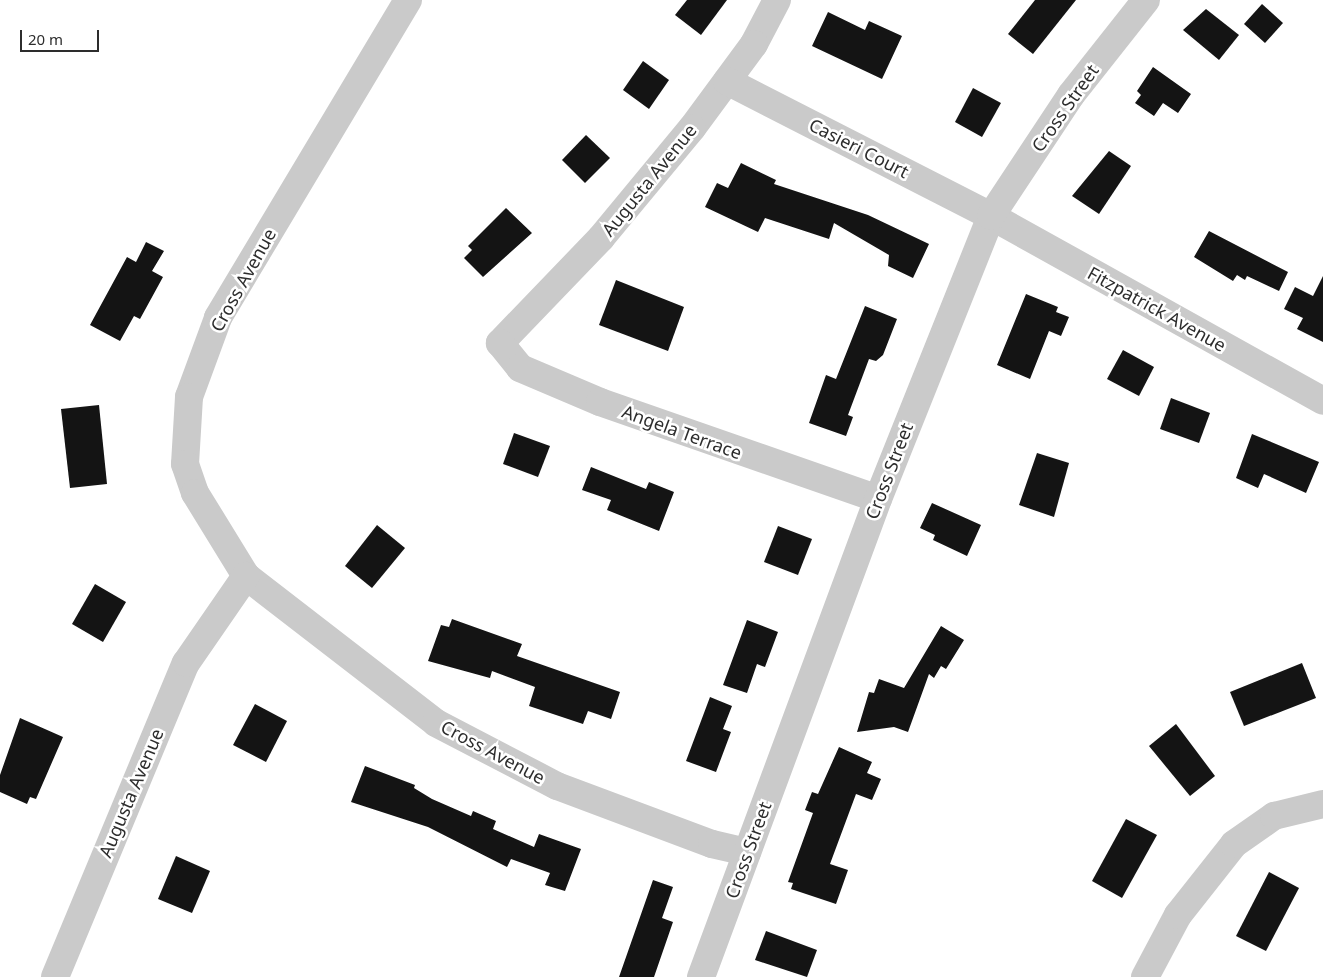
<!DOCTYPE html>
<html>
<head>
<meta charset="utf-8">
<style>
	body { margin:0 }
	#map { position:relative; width:1323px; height:977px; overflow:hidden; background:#fff; font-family:"Noto Sans",sans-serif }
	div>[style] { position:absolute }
	.building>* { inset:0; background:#141414 }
	.minor>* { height:28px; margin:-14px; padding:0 14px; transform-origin:14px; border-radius:14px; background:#cacaca }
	span { translate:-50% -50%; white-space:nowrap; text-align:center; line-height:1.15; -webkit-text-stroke:5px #fff; paint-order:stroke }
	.street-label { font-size:18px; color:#2d2d2d }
	.scale { position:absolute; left:20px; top:30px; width:79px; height:22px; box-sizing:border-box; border:2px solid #2d2d2d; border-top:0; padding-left:6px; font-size:15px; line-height:18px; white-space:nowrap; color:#2d2d2d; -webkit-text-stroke:4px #fff; paint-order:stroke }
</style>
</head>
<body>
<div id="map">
	<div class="building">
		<i style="clip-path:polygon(687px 0,727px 0,701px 35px,675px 15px)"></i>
		<i style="clip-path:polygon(1035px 0,1076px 0,1033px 54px,1008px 34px)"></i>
		<i style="clip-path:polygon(1262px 4px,1283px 23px,1265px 43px,1244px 24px)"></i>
		<i style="clip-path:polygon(1206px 9px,1239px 35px,1219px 60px,1183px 30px)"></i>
		<i style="clip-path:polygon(828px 12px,865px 30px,869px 21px,902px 36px,882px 79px,812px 46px)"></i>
		<i style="clip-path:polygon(643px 61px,669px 80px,649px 109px,623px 90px)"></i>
		<i style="clip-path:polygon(1153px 67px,1191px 94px,1178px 113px,1163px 103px,1154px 116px,1135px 103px,1141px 95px,1137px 91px)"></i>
		<i style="clip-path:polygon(973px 88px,1001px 103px,982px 137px,955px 122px)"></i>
		<i style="clip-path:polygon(586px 135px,610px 158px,585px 183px,562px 160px)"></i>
		<i style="clip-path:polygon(1109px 151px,1131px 166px,1099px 214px,1072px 196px)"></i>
		<i style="clip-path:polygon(741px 163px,776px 180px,774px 184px,868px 215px,929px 244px,913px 278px,888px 266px,889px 255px,834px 223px,829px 239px,765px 218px,758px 232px,705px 207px,717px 183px,728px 188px)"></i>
		<i style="clip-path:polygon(506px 208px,532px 233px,483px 277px,464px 258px,472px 250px,468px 246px)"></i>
		<i style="clip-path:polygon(1209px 231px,1288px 272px,1279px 291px,1247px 276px,1245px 280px,1237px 275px,1233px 281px,1194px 257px)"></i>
		<i style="clip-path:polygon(146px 242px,164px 251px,152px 271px,163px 277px,140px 319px,134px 316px,120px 341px,90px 325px,127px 257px,136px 262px)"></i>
		<i style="clip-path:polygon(1323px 276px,1323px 342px,1297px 329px,1303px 318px,1284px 309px,1295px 287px,1313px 296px)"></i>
		<i style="clip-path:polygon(616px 280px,684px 307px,668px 351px,599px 325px)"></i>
		<i style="clip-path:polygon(1026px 294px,1058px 307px,1056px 312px,1069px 317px,1061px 336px,1049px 331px,1030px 379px,997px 365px)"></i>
		<i style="clip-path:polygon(865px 306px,897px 319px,883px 355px,876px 361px,869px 359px,848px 415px,853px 417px,846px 436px,809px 423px,826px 375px,836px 379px)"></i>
		<i style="clip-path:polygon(1123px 350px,1154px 367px,1139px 396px,1107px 379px)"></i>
		<i style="clip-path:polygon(1171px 398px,1210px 413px,1199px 443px,1160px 429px)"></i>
		<i style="clip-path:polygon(99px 405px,107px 484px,70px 488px,61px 409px)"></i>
		<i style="clip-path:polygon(514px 433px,550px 446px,538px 477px,503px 464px)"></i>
		<i style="clip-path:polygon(1252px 434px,1319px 462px,1306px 493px,1264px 474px,1258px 488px,1236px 478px)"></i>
		<i style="clip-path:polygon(1037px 453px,1069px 463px,1054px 517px,1019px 505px)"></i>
		<i style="clip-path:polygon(591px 467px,646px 489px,649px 482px,674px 492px,659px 531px,607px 510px,611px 500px,582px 490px)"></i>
		<i style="clip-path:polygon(932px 503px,981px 525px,967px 556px,933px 540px,935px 535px,920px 528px)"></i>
		<i style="clip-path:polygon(377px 525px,405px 548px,372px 588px,345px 566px)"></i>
		<i style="clip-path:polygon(778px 526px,812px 539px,798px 575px,764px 562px)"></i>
		<i style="clip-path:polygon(95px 584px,126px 602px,103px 642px,72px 624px)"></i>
		<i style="clip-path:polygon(452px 619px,522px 644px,517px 656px,620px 692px,611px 719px,588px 711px,583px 724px,529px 706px,535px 687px,492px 671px,490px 678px,428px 661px,441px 625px,449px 627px)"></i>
		<i style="clip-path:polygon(747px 620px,778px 632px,765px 667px,757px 664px,747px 693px,723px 685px)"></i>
		<i style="clip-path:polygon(941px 626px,964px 640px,946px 669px,941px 666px,934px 678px,929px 674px,908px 732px,894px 727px,857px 732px,869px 692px,874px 693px,879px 679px,904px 688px)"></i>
		<i style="clip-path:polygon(1302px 663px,1316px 698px,1244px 726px,1230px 692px)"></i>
		<i style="clip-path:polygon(710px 697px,732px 706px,723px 729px,731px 732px,716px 772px,686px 761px)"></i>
		<i style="clip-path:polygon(255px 704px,287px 721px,266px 762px,233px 745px)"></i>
		<i style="clip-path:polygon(20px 718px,63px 737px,36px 799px,30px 797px,27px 804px,0 792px,0 775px)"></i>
		<i style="clip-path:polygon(1176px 724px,1215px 776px,1190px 796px,1149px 746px)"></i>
		<i style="clip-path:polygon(839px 747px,872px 762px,867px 773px,881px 779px,872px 800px,856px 794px,830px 864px,848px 870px,836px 904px,791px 889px,793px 883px,788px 882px,813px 813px,805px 810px,812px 792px,818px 794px)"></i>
		<i style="clip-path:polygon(365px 766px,415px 785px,414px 788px,432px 799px,471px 816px,473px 811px,496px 821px,493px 829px,534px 847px,539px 834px,581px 849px,565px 891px,545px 885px,550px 873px,511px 859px,507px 867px,428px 827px,351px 802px)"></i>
		<i style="clip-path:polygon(1126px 819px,1157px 835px,1122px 898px,1092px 881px)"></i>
		<i style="clip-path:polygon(176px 856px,210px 871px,192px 913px,158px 899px)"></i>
		<i style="clip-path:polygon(1269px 872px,1299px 888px,1266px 951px,1236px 936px)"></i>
		<i style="clip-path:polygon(653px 880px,673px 887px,662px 918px,673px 922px,654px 977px,619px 977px)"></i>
		<i style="clip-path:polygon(766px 931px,817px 950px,807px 977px,755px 960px)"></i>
	</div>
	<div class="minor">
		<i style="left:408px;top:0;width:370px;rotate:120.9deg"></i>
		<i style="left:218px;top:318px;width:84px;rotate:110.2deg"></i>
		<i style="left:189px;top:397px;width:67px;rotate:93.4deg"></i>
		<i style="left:185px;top:464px;width:31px;rotate:71deg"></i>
		<i style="left:195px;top:493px;width:97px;rotate:58.4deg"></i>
		<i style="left:246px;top:576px;width:240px;rotate:37.7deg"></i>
		<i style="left:436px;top:723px;width:136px;rotate:27.5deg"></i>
		<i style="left:557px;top:786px;width:165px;rotate:20.5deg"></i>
		<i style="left:712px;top:844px;width:36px;rotate:13deg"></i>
		<i style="left:777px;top:0;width:50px;rotate:117.6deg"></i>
		<i style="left:754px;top:44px;width:104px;rotate:126.4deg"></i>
		<i style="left:692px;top:128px;width:143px;rotate:129.6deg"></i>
		<i style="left:601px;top:238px;width:146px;rotate:133.9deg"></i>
		<i style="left:500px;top:343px;width:32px;rotate:51deg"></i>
		<i style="left:520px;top:368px;width:87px;rotate:23deg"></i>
		<i style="left:600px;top:402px;width:294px;rotate:19.2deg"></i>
		<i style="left:727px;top:81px;width:297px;rotate:27.1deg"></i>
		<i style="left:991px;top:216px;width:380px;rotate:29.1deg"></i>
		<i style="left:55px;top:977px;width:340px;rotate:-67.4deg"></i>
		<i style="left:186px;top:663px;width:106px;rotate:-55.4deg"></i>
		<i style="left:701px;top:977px;width:510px;rotate:-69.68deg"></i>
		<i style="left:878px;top:499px;width:305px;rotate:-68.2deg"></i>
		<i style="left:991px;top:216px;width:145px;rotate:-56.5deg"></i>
		<i style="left:1071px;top:95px;width:121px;rotate:-51.7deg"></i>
		<i style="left:1145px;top:977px;width:70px;rotate:-62deg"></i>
		<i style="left:1178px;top:915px;width:90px;rotate:-51.7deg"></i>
		<i style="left:1234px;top:844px;width:49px;rotate:-35deg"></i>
		<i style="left:1274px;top:816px;width:50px;rotate:-13.8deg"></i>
	</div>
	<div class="street-label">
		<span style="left:1065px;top:108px;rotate:-55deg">Cross Street</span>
		<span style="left:859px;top:148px;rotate:27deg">Casieri Court</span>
		<span style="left:649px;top:180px;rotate:-51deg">Augusta Avenue</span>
		<span style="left:243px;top:280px;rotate:-61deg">Cross Avenue</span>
		<span style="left:1157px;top:309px;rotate:29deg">Fitzpatrick Avenue</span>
		<span style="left:682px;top:432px;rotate:20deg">Angela Terrace</span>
		<span style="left:889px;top:471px;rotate:-69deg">Cross Street</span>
		<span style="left:493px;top:752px;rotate:28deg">Cross Avenue</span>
		<span style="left:131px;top:793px;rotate:-67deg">Augusta Avenue</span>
		<span style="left:748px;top:850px;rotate:-70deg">Cross Street</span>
	</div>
	<div class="scale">20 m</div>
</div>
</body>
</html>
